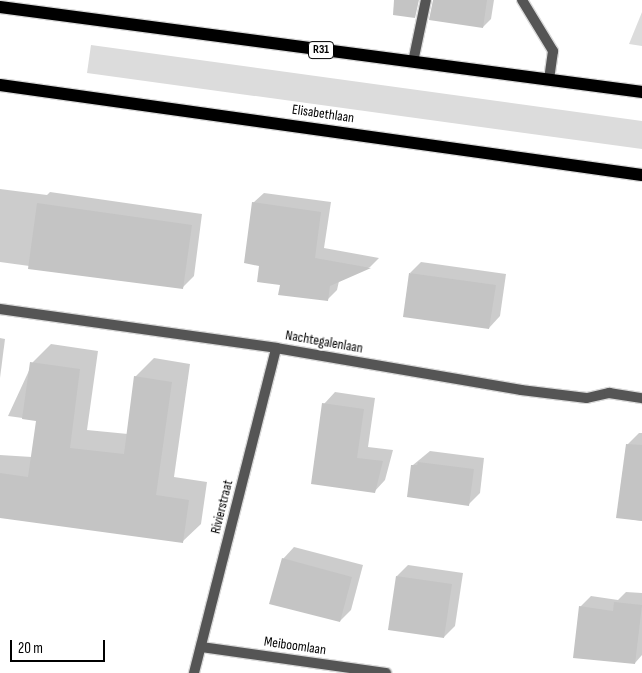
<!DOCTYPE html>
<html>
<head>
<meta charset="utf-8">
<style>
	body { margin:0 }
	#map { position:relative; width:642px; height:673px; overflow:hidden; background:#fff; font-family:"Sofia Sans Condensed",sans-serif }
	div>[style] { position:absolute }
	.green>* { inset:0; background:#dcdcdc }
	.shadow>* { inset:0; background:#0003 }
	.building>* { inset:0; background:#c4c4c4 }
	.roads { filter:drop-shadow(1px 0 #dbdbdb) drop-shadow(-1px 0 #dbdbdb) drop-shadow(0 1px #dbdbdb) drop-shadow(0 -1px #dbdbdb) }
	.lane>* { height:10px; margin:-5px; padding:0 5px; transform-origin:5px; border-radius:5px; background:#555 }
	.street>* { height:10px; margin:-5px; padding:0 5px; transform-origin:5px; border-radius:5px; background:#555 }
	.primary>* { height:12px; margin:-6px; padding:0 6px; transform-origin:6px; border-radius:6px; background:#000 }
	span { translate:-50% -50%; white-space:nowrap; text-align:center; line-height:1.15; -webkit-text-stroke:4px #fff; paint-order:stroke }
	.shield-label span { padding:1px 4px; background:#fff; border:1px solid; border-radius:4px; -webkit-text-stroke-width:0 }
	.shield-label { font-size:12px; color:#000; font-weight:700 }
	.street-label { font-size:14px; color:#000 }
	.scale { position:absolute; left:10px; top:640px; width:95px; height:22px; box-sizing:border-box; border:2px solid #000; border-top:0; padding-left:6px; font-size:15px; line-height:18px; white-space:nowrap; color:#000; -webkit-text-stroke:4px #fff; paint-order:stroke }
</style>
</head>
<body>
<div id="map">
	<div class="green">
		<i style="clip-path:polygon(642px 12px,642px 46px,629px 44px)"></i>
		<i style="clip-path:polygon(91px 45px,642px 121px,642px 149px,87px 73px)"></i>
	</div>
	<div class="shadow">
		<i style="clip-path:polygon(443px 0,494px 0,491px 19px,483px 27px)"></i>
		<i style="clip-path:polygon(0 189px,47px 195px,50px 192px,202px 214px,194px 276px,183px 287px,0 262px)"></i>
		<i style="clip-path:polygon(264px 193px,331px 202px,324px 248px,379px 258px,370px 267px,339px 281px,337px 290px,327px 300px,281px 284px,261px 265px,253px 203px)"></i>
		<i style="clip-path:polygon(421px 262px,506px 274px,500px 316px,489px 328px,410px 273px)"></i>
		<i style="clip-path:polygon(0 338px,5px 339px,0 378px)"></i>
		<i style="clip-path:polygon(51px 344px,98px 351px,87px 430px,128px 434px,135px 377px,154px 358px,190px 364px,174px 477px,207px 482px,201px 524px,182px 542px,0 516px,0 455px,32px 457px,37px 420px,8px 416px,33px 362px)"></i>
		<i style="clip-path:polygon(335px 392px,375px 398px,368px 447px,393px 450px,385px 480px,374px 492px,324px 404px)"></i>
		<i style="clip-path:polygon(639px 433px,642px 433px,642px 521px,618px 517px,628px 444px)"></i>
		<i style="clip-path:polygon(430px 451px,484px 458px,480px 493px,469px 504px,413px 465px)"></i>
		<i style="clip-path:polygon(294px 547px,363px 565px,351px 610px,340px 621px,283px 559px)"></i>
		<i style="clip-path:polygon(408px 565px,463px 573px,455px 626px,444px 637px,397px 576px)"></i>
		<i style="clip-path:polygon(626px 592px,642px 593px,642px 655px,635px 663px,580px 607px,591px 596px,618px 600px)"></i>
	</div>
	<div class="building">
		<i style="clip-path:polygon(394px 0,419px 0,415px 18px,393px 15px)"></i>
		<i style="clip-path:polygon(433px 0,487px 0,483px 28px,429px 20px)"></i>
		<i style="clip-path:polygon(252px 202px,321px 212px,315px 258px,371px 268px,330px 286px,328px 301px,278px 295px,280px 285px,257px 282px,259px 266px,244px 263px)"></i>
		<i style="clip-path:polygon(37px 203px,192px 225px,183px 289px,28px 269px)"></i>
		<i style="clip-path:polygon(409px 273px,496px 285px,489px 329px,403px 317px)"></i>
		<i style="clip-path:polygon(30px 362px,80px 369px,70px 448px,124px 454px,134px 376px,172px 382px,156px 495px,189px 500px,183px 543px,0 518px,0 473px,28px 477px,36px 421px,22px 419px)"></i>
		<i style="clip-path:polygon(322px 403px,364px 409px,357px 458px,383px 461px,375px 493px,311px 484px)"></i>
		<i style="clip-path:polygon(626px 444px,642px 445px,642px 521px,616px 518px)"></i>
		<i style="clip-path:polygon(418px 462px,474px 469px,469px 506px,407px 497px,411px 465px,417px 465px)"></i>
		<i style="clip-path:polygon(282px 558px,352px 577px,340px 622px,269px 604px)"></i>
		<i style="clip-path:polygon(396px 576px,452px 584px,444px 638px,388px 630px)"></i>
		<i style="clip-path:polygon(614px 602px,642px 605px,635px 664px,573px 658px,579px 606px,613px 611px)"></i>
	</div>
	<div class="roads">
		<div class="lane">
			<i style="left:522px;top:0;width:60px;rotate:58.7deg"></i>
			<i style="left:553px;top:51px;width:28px;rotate:98deg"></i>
			<i style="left:413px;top:62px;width:63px;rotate:-78.2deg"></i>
		</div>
		<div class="street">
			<i style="left:0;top:309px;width:279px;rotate:8deg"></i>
			<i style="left:276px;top:348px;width:249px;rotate:9.7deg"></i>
			<i style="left:521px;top:390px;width:66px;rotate:6.9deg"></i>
			<i style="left:587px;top:398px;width:23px;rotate:-13deg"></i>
			<i style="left:609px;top:393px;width:33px;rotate:9deg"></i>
			<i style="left:201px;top:647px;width:187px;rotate:8deg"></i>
			<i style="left:194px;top:673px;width:335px;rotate:-75.8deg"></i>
		</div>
		<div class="primary">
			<i style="left:0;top:7px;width:648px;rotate:7.54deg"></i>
			<i style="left:0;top:85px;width:648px;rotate:7.98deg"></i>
		</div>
	</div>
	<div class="shield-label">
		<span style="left:321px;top:50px">R31</span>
	</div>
	<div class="street-label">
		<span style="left:323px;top:114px;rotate:8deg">Elisabethlaan</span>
		<span style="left:324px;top:342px;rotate:10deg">Nachtegalenlaan</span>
		<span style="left:222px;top:507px;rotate:-76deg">Rivierstraat</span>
		<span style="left:295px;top:646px;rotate:8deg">Meiboomlaan</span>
	</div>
	<div class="scale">20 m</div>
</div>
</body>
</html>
